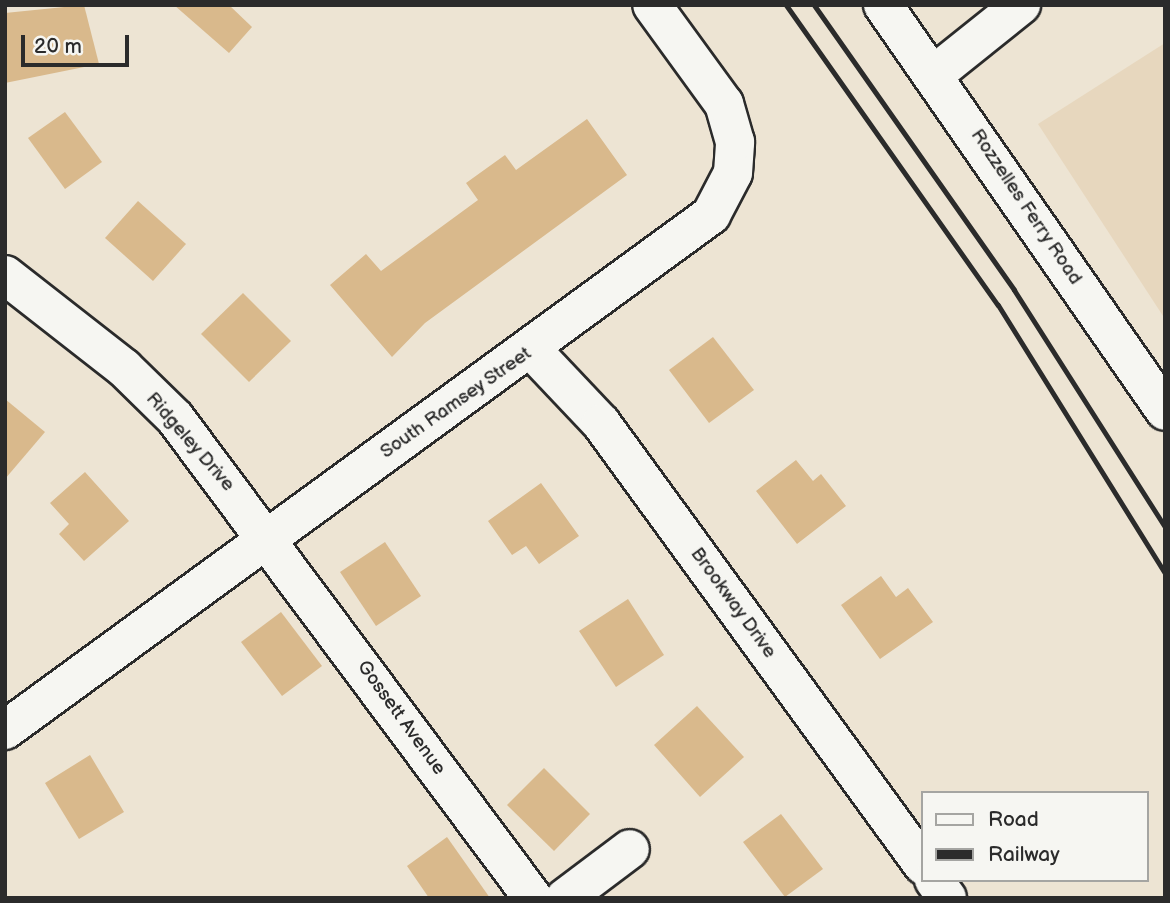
<!DOCTYPE html>
<html>
<head>
<meta charset="utf-8">
<style>
	body { margin:0 }
	#map { position:relative; width:1170px; height:903px; overflow:hidden; background:#ede4d3; font-family:"Balsamiq Sans",sans-serif }
	div>[style] { position:absolute }
	.built>* { inset:0; background:#e7d7be }
	.building>* { inset:0; background:#d9b98c }
	.roads { filter:drop-shadow(2px 0 #2b2b2b) drop-shadow(-2px 0 #2b2b2b) drop-shadow(0 2px #2b2b2b) drop-shadow(0 -2px #2b2b2b) }
	.minor>* { height:38px; margin:-19px; padding:0 19px; transform-origin:19px; border-radius:19px; background:#f6f6f2 }
	.tertiary>* { height:38px; margin:-19px; padding:0 19px; transform-origin:19px; border-radius:19px; background:#f6f6f2 }
	.rail>* { height:5px; margin:-2.5px; padding:0 2.5px; transform-origin:2.5px; border-radius:2.5px; background:#2b2b2b }
	span { translate:-50% -50%; white-space:nowrap; text-align:center; line-height:1.15; -webkit-text-stroke:5px #f6f6f2; paint-order:stroke }
	.street-label { font-size:19px; color:#2b2b2b }
	.frame { position:absolute; inset:0; border:7px solid #2b2b2b; pointer-events:none }
	.legend { position:absolute; left:921px; top:791px; width:228px; height:91px; box-sizing:border-box; background:#f6f6f2; border:2px solid #a5a5a2; margin:0; padding:9px 12px; list-style:none; font-size:21px; color:#2b2b2b }
	.legend li { display:flex; align-items:center; gap:14px; height:35px }
	.legend b { width:35px; border:2px solid #a5a5a2 }
	.scale { position:absolute; left:21px; top:35px; width:108px; height:32px; box-sizing:border-box; border:4px solid #2b2b2b; border-top:0; padding-left:9px; font-size:21px; line-height:24px; white-space:nowrap; color:#2b2b2b; -webkit-text-stroke:5px #f6f6f2; paint-order:stroke }
</style>
</head>
<body>
<div id="map">
	<div class="built">
		<i style="clip-path:polygon(1165px 43px,1165px 319px,1038px 124px)"></i>
	</div>
	<div class="building">
		<i style="clip-path:polygon(84px 5px,99px 64px,5px 83px,5px 13px)"></i>
		<i style="clip-path:polygon(174px 5px,229px 5px,252px 27px,229px 53px)"></i>
		<i style="clip-path:polygon(65px 112px,102px 162px,65px 189px,28px 138px)"></i>
		<i style="clip-path:polygon(587px 119px,627px 175px,425px 323px,392px 357px,330px 285px,366px 254px,381px 271px,478px 200px,466px 183px,505px 155px,516px 170px)"></i>
		<i style="clip-path:polygon(138px 201px,186px 244px,153px 281px,105px 238px)"></i>
		<i style="clip-path:polygon(243px 293px,291px 341px,249px 382px,201px 334px)"></i>
		<i style="clip-path:polygon(713px 337px,754px 390px,709px 423px,669px 370px)"></i>
		<i style="clip-path:polygon(5px 399px,45px 432px,5px 479px)"></i>
		<i style="clip-path:polygon(796px 460px,813px 481px,821px 474px,846px 506px,797px 544px,756px 491px)"></i>
		<i style="clip-path:polygon(85px 472px,129px 521px,84px 561px,59px 534px,69px 524px,50px 503px)"></i>
		<i style="clip-path:polygon(541px 483px,579px 536px,539px 564px,526px 546px,512px 555px,488px 521px)"></i>
		<i style="clip-path:polygon(385px 542px,421px 596px,376px 626px,340px 572px)"></i>
		<i style="clip-path:polygon(881px 576px,896px 597px,908px 588px,933px 622px,880px 659px,841px 605px)"></i>
		<i style="clip-path:polygon(628px 599px,664px 655px,616px 687px,579px 631px)"></i>
		<i style="clip-path:polygon(281px 612px,322px 666px,282px 696px,241px 642px)"></i>
		<i style="clip-path:polygon(697px 706px,744px 757px,700px 797px,654px 745px)"></i>
		<i style="clip-path:polygon(90px 755px,124px 812px,79px 839px,45px 783px)"></i>
		<i style="clip-path:polygon(544px 768px,590px 814px,554px 851px,507px 805px)"></i>
		<i style="clip-path:polygon(781px 814px,823px 869px,785px 897px,743px 842px)"></i>
		<i style="clip-path:polygon(447px 837px,490px 898px,429px 898px,407px 866px)"></i>
	</div>
	<div class="roads">
		<div class="minor">
			<i style="left:936px;top:73px;width:109px;rotate:-38.7deg"></i>
			<i style="left:5px;top:275px;width:151px;rotate:38deg"></i>
			<i style="left:124px;top:368px;width:71px;rotate:44.4deg"></i>
			<i style="left:175px;top:418px;width:599px;rotate:53.28deg"></i>
			<i style="left:532px;top:350px;width:100px;rotate:46.6deg"></i>
			<i style="left:601px;top:423px;width:547px;rotate:53.93deg"></i>
			<i style="left:5px;top:730px;width:874px;rotate:-36.11deg"></i>
			<i style="left:711px;top:215px;width:47px;rotate:-62.4deg"></i>
			<i style="left:733px;top:173px;width:31px;rotate:-86deg"></i>
			<i style="left:735px;top:142px;width:40px;rotate:-106deg"></i>
			<i style="left:724px;top:104px;width:122px;rotate:-126deg"></i>
			<i style="left:934px;top:880px;width:22px;rotate:54deg"></i>
			<i style="left:565px;top:898px;width:81px;rotate:-37deg"></i>
		</div>
		<div class="tertiary">
			<i style="left:883px;top:5px;width:494px;rotate:55.2deg"></i>
		</div>
	</div>
	<div class="rail">
		<i style="left:786px;top:5px;width:367px;rotate:54.8deg"></i>
		<i style="left:998px;top:305px;width:316px;rotate:58.1deg"></i>
		<i style="left:814px;top:5px;width:348px;rotate:54.9deg"></i>
		<i style="left:1014px;top:290px;width:281px;rotate:57.5deg"></i>
	</div>
	<div class="street-label">
		<span style="left:1026px;top:207px;rotate:56deg">Rozzelles Ferry Road</span>
		<span style="left:456px;top:403px;rotate:-35deg">South Ramsey Street</span>
		<span style="left:190px;top:442px;rotate:49deg">Ridgeley Drive</span>
		<span style="left:733px;top:603px;rotate:54deg">Brookway Drive</span>
		<span style="left:401px;top:718px;rotate:54deg">Gossett Avenue</span>
	</div>
	<div class="frame"></div>
	<ul class="legend">
	<li><b style="height:9px;background:#f6f6f2"></b>Road</li>
	<li><b style="height:9px;background:#2b2b2b"></b>Railway</li>
	</ul>
	<div class="scale">20 m</div>
</div>
</body>
</html>
